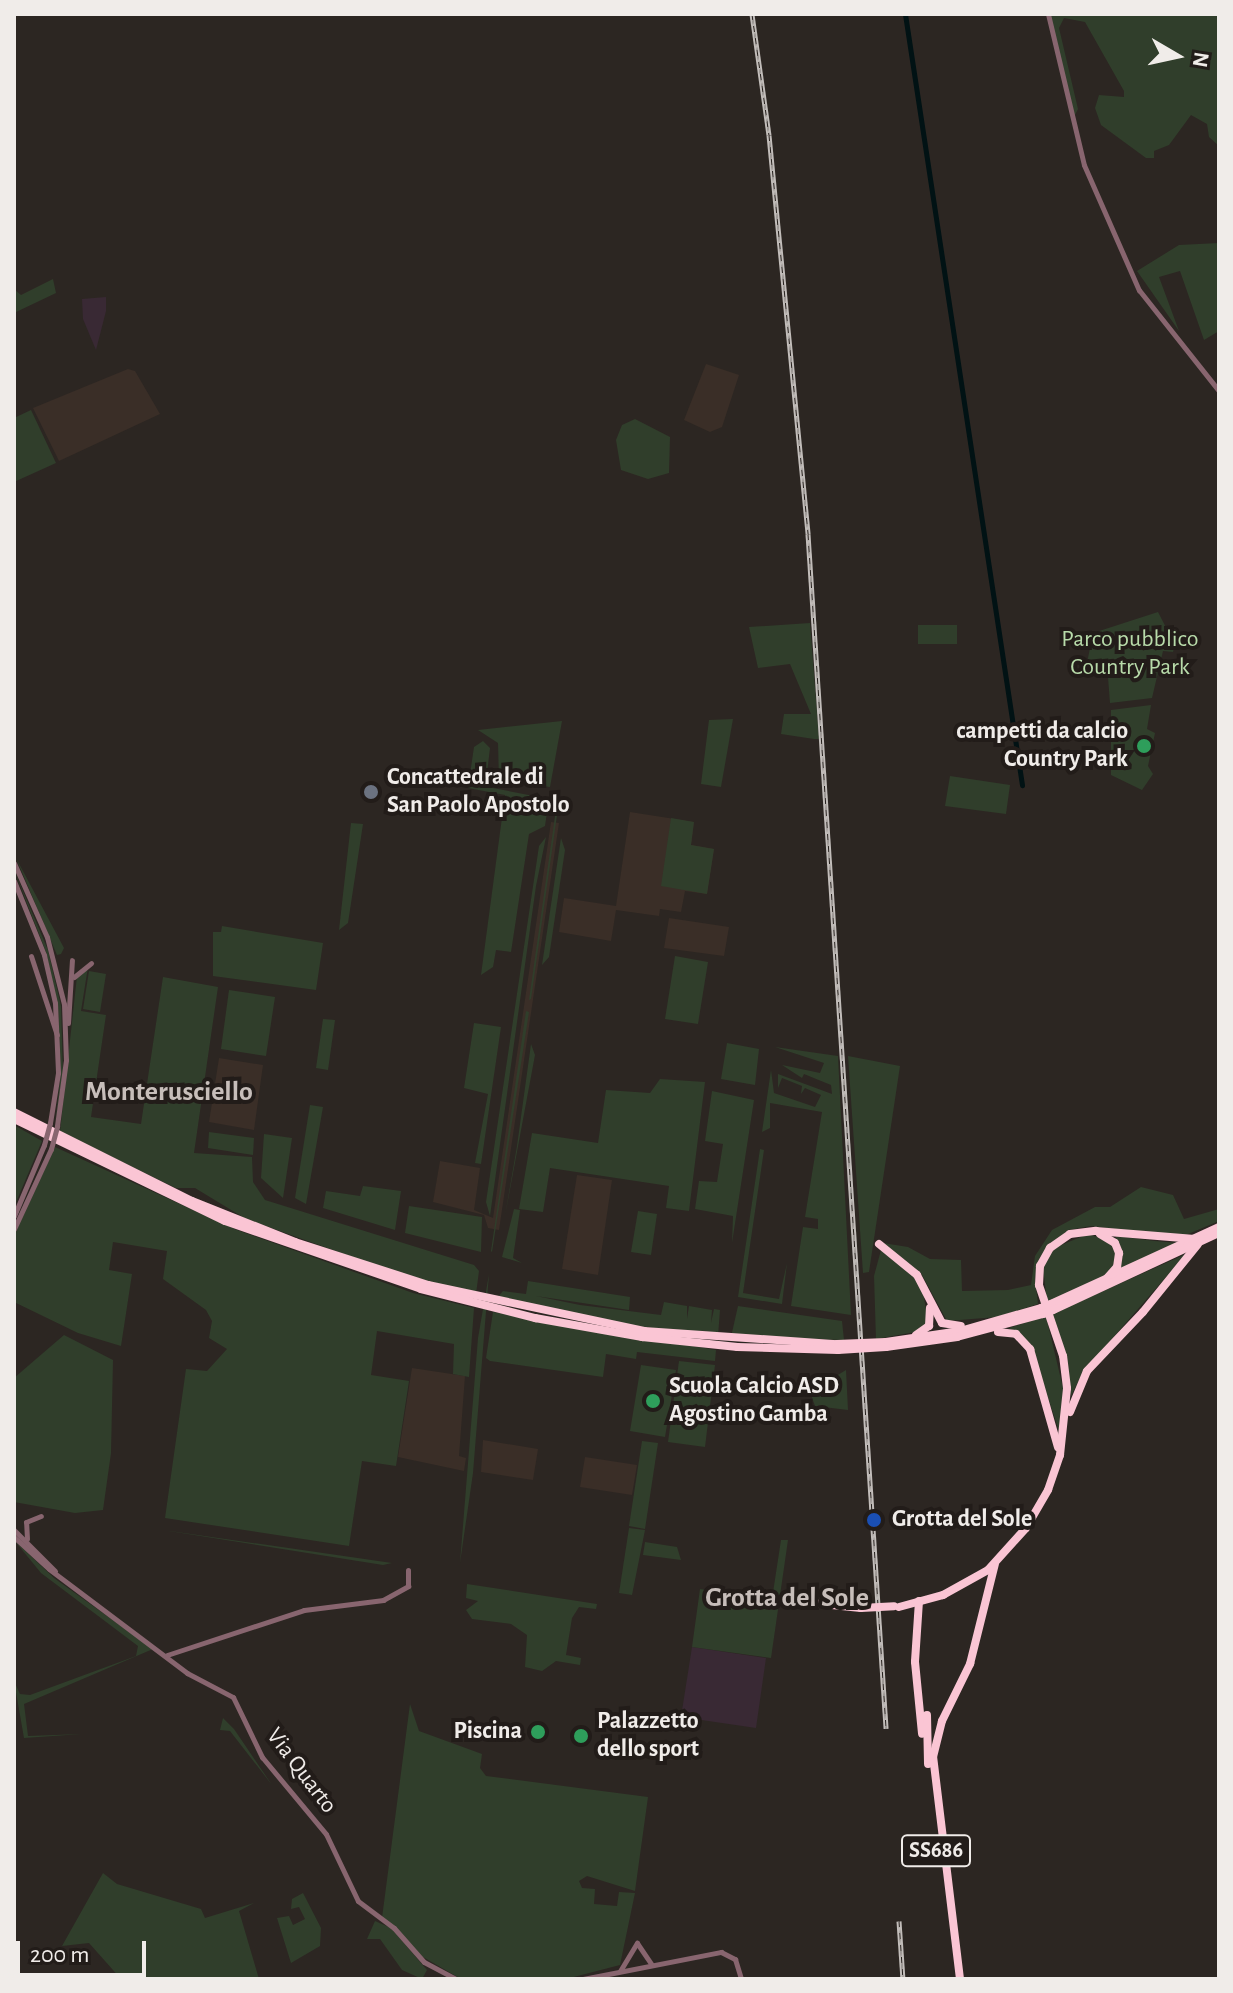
<!DOCTYPE html>
<html>
<head>
<meta charset="utf-8">
<style>
	body { margin:0 }
	#map { position:relative; width:1233px; height:1993px; overflow:hidden; background:#2c2622; font-family:"Alegreya Sans",sans-serif }
	div>[style] { position:absolute }
	.built>* { inset:0; background:#3a2e27 }
	.industrial>* { inset:0; background:#392934 }
	.green>* { inset:0; background:#303e2b }
	.canal>* { height:5px; margin:-2.5px; padding:0 2.5px; transform-origin:2.5px; border-radius:2.5px; background:#011214 }
	.minor>* { height:5px; margin:-2.5px; padding:0 2.5px; transform-origin:2.5px; border-radius:2.5px; background:#88656f }
	.highway>* { height:8px; margin:-4px; padding:0 4px; transform-origin:4px; border-radius:4px; background:#fac5d4 }
	.rail>* { height:5px; margin-top:-2.5px; transform-origin:0; background:repeating-linear-gradient(90deg,#221c19 0 6px,#c2bdba 0 12px); box-sizing:border-box; border-block:2px solid #c2bdba }
	.minor-bridge>* { height:5px; margin:-2.5px; padding:0 2.5px; transform-origin:2.5px; border-radius:2.5px; background:#88656f }
	.highway-bridge>* { height:8px; margin:-4px; padding:0 4px; transform-origin:4px; border-radius:4px; background:#fac5d4 }
	.dots>* { width:22px; height:22px; translate:-50% -50%; box-sizing:border-box; border:4px solid #221c19; border-radius:50% }
	span { translate:-50% -50%; white-space:nowrap; text-align:center; line-height:1.15; -webkit-text-stroke:8px #221c19; paint-order:stroke }
	.shield-label span { padding:2px 6px; background:#221c19; border:2px solid; border-radius:6px; -webkit-text-stroke-width:0 }
	.shield-label { font-size:22px; color:#f0ece9; font-weight:700 }
	.park-label { font-size:24px; color:#b8dbaa }
	.poi-label { font-size:24px; color:#f0ece9; font-weight:700 }
	.right { translate:-100% -50%; text-align:right }
	.left { translate:0 -50%; text-align:left }
	.street-label { font-size:24px; color:#f0ece9 }
	.quarter-label { font-size:28px; color:#c7beba; font-weight:700 }
	.frame { position:absolute; inset:0; border:16px solid #f0ece9; pointer-events:none }
	.north { position:absolute; left:1137px; top:16px; width:80px; height:80px; -webkit-text-stroke:6px #221c19; paint-order:stroke; rotate:99deg; font-size:22px; font-weight:700; line-height:32px; text-align:center; color:#f0ece9 }
	.north::after { content:''; display:block; margin:auto; width:28px; height:36px; background:#f0ece9; clip-path:polygon(50% 0,100% 100%,50% 72%,0 100%) }
	.scale { position:absolute; left:16px; top:1941px; width:130px; height:36px; box-sizing:border-box; border:4px solid #f0ece9; border-top:0; padding-left:10px; font-size:24px; line-height:28px; white-space:nowrap; color:#f0ece9; -webkit-text-stroke:6px #221c19; paint-order:stroke }
</style>
</head>
<body>
<div id="map">
	<div class="built">
		<i style="clip-path:polygon(706px 364px,739px 375px,722px 427px,710px 432px,684px 420px)"></i>
		<i style="clip-path:polygon(128px 369px,135px 371px,160px 414px,59px 461px,33px 408px)"></i>
		<i style="clip-path:polygon(630px 812px,694px 822px,691px 845px,714px 849px,707px 894px,685px 891px,681px 912px,660px 909px,659px 916px,616px 910px,611px 941px,559px 932px,564px 898px,616px 906px)"></i>
		<i style="clip-path:polygon(551px 822px,559px 823px,499px 1230px,488px 1228px,484px 1215px,433px 1202px,440px 1161px,480px 1168px,474px 1210px,493px 1218px)"></i>
		<i style="clip-path:polygon(669px 918px,729px 927px,724px 956px,664px 948px)"></i>
		<i style="clip-path:polygon(219px 1058px,263px 1065px,254px 1130px,209px 1122px)"></i>
		<i style="clip-path:polygon(577px 1175px,612px 1180px,598px 1275px,562px 1269px)"></i>
		<i style="clip-path:polygon(412px 1368px,465px 1376px,459px 1456px,466px 1458px,464px 1471px,398px 1457px)"></i>
		<i style="clip-path:polygon(483px 1440px,538px 1449px,533px 1480px,481px 1472px)"></i>
		<i style="clip-path:polygon(585px 1457px,637px 1465px,632px 1495px,580px 1487px)"></i>
	</div>
	<div class="industrial">
		<i style="clip-path:polygon(106px 297px,106px 311px,96px 350px,83px 319px,82px 299px)"></i>
		<i style="clip-path:polygon(692px 1647px,766px 1658px,756px 1728px,681px 1717px)"></i>
	</div>
	<div class="green">
		<i style="clip-path:polygon(1050px 14px,1219px 14px,1219px 146px,1209px 137px,1207px 124px,1191px 115px,1169px 145px,1154px 151px,1154px 158px,1146px 158px,1101px 125px,1095px 108px,1099px 95px,1124px 97px,1124px 91px,1085px 22px,1064px 18px,1059px 28px,1078px 109px,1074px 117px)"></i>
		<i style="clip-path:polygon(1219px 243px,1219px 331px,1204px 340px,1180px 271px,1159px 277px,1179px 331px,1137px 271px,1179px 245px)"></i>
		<i style="clip-path:polygon(53px 279px,56px 293px,14px 313px,14px 289px,21px 295px)"></i>
		<i style="clip-path:polygon(31px 410px,56px 463px,14px 482px,14px 418px)"></i>
		<i style="clip-path:polygon(635px 419px,670px 437px,669px 473px,648px 479px,621px 470px,616px 440px,622px 425px)"></i>
		<i style="clip-path:polygon(1158px 612px,1175px 645px,1173px 652px,1163px 651px,1152px 698px,1110px 703px,1108px 677px,1098px 677px,1087px 663px,1093px 633px)"></i>
		<i style="clip-path:polygon(810px 623px,819px 739px,814px 739px,781px 734px,784px 714px,811px 714px,790px 664px,758px 668px,749px 627px)"></i>
		<i style="clip-path:polygon(918px 625px,957px 625px,957px 644px,918px 644px)"></i>
		<i style="clip-path:polygon(1151px 705px,1147px 729px,1155px 733px,1148px 766px,1153px 774px,1142px 790px,1111px 775px,1111px 710px)"></i>
		<i style="clip-path:polygon(733px 719px,721px 787px,701px 784px,709px 720px)"></i>
		<i style="clip-path:polygon(562px 721px,550px 787px,499px 780px,498px 743px,478px 730px)"></i>
		<i style="clip-path:polygon(483px 741px,490px 748px,487px 773px,493px 788px,549px 799px,545px 826px,529px 834px,511px 952px,496px 950px,493px 967px,481px 975px,505px 795px,468px 788px,474px 747px)"></i>
		<i style="clip-path:polygon(950px 776px,1010px 785px,1006px 814px,945px 806px)"></i>
		<i style="clip-path:polygon(559px 801px,531px 999px,529px 1000px,557px 802px)"></i>
		<i style="clip-path:polygon(671px 818px,694px 822px,691px 845px,714px 849px,707px 894px,661px 886px)"></i>
		<i style="clip-path:polygon(351px 823px,363px 824px,348px 923px,339px 930px)"></i>
		<i style="clip-path:polygon(546px 837px,536px 886px,490px 1216px,486px 1202px,539px 846px)"></i>
		<i style="clip-path:polygon(561px 838px,565px 850px,549px 957px,542px 965px)"></i>
		<i style="clip-path:polygon(16px 858px,64px 948px,61px 954px,57px 955px)"></i>
		<i style="clip-path:polygon(14px 870px,48px 950px,61px 1006px,63px 1074px,55px 1125px,61px 1072px,58px 1007px,46px 952px)"></i>
		<i style="clip-path:polygon(222px 926px,323px 943px,316px 990px,213px 976px,213px 932px,221px 932px)"></i>
		<i style="clip-path:polygon(675px 956px,708px 962px,698px 1024px,665px 1019px)"></i>
		<i style="clip-path:polygon(88px 967px,81px 1011px,106px 1015px,91px 1117px,141px 1124px,163px 977px,218px 987px,194px 1153px,252px 1157px,253px 1182px,265px 1200px,474px 1265px,479px 1271px,476px 1294px,400px 1274px,246px 1219px,195px 1188px,176px 1188px,60px 1132px,77px 976px)"></i>
		<i style="clip-path:polygon(89px 971px,106px 974px,100px 1012px,83px 1009px)"></i>
		<i style="clip-path:polygon(229px 990px,275px 997px,266px 1056px,221px 1049px)"></i>
		<i style="clip-path:polygon(526px 1011px,529px 1012px,492px 1252px,491px 1251px)"></i>
		<i style="clip-path:polygon(323px 1019px,335px 1020px,328px 1070px,316px 1068px)"></i>
		<i style="clip-path:polygon(474px 1023px,501px 1027px,481px 1164px,475px 1163px,488px 1094px,464px 1088px)"></i>
		<i style="clip-path:polygon(727px 1043px,759px 1049px,755px 1085px,721px 1079px)"></i>
		<i style="clip-path:polygon(531px 1044px,535px 1055px,505px 1216px,517px 1146px)"></i>
		<i style="clip-path:polygon(775px 1047px,838px 1056px,851px 1315px,791px 1306px,803px 1227px,818px 1229px,818px 1219px,805px 1217px,822px 1112px,770px 1103px,770px 1128px,762px 1132px,771px 1070px,774px 1093px,815px 1107px,821px 1095px,805px 1088px,801px 1094px,802px 1086px,782px 1078px,778px 1088px,778px 1074px,832px 1094px,831px 1085px,804px 1074px,802px 1078px,782px 1065px,820px 1073px,824px 1063px)"></i>
		<i style="clip-path:polygon(848px 1056px,900px 1066px,869px 1272px,863px 1273px)"></i>
		<i style="clip-path:polygon(660px 1079px,705px 1082px,689px 1211px,666px 1208px,669px 1186px,550px 1168px,543px 1212px,519px 1209px,532px 1133px,598px 1143px,606px 1090px,650px 1093px)"></i>
		<i style="clip-path:polygon(712px 1091px,754px 1100px,732px 1243px,733px 1216px,695px 1209px,699px 1181px,717px 1182px,723px 1144px,705px 1141px)"></i>
		<i style="clip-path:polygon(310px 1105px,323px 1107px,306px 1204px,295px 1198px)"></i>
		<i style="clip-path:polygon(14px 1125px,42px 1141px,14px 1207px)"></i>
		<i style="clip-path:polygon(209px 1132px,254px 1138px,253px 1155px,208px 1148px)"></i>
		<i style="clip-path:polygon(264px 1134px,292px 1138px,283px 1198px,261px 1178px)"></i>
		<i style="clip-path:polygon(55px 1147px,237px 1230px,413px 1293px,474px 1308px,469px 1377px,453px 1374px,454px 1344px,377px 1331px,371px 1375px,409px 1381px,396px 1466px,362px 1461px,349px 1546px,165px 1518px,186px 1369px,207px 1371px,227px 1349px,209px 1338px,212px 1321px,206px 1310px,163px 1279px,167px 1251px,113px 1242px,109px 1270px,132px 1274px,121px 1346px,78px 1333px,14px 1302px,14px 1236px)"></i>
		<i style="clip-path:polygon(760px 1149px,764px 1150px,743px 1293px,779px 1299px,787px 1263px,782px 1304px,738px 1297px)"></i>
		<i style="clip-path:polygon(363px 1186px,401px 1191px,395px 1230px,323px 1208px,326px 1191px,360px 1196px)"></i>
		<i style="clip-path:polygon(1141px 1187px,1173px 1195px,1184px 1219px,1219px 1209px,1219px 1221px,1181px 1237px,1091px 1226px,1068px 1230px,1040px 1257px,1035px 1278px,1038px 1304px,997px 1317px,947px 1321px,921px 1273px,883px 1243px,908px 1247px,930px 1259px,961px 1260px,962px 1291px,1008px 1290px,1031px 1285px,1035px 1256px,1052px 1230px,1095px 1207px,1110px 1207px)"></i>
		<i style="clip-path:polygon(409px 1206px,482px 1217px,481px 1252px,405px 1233px)"></i>
		<i style="clip-path:polygon(514px 1209px,520px 1210px,513px 1258px,522px 1263px,502px 1257px)"></i>
		<i style="clip-path:polygon(638px 1211px,657px 1214px,651px 1255px,631px 1252px)"></i>
		<i style="clip-path:polygon(1088px 1234px,1110px 1241px,1117px 1257px,1110px 1274px,1047px 1302px,1043px 1267px,1054px 1248px)"></i>
		<i style="clip-path:polygon(1116px 1236px,1155px 1241px,1178px 1243px,1116px 1274px)"></i>
		<i style="clip-path:polygon(881px 1250px,913px 1275px,923px 1292px,928px 1322px,915px 1332px,876px 1339px,874px 1276px)"></i>
		<i style="clip-path:polygon(1186px 1254px,1083px 1372px,1071px 1396px,1052px 1314px)"></i>
		<i style="clip-path:polygon(489px 1274px,473px 1473px,460px 1563px,478px 1338px)"></i>
		<i style="clip-path:polygon(528px 1281px,630px 1297px,629px 1310px,536px 1296px,580px 1305px,661px 1315px,664px 1302px,687px 1306px,687px 1319px,689px 1306px,712px 1310px,711px 1323px,714px 1309px,720px 1310px,718px 1336px,605px 1322px,496px 1299px,503px 1291px,526px 1294px)"></i>
		<i style="clip-path:polygon(738px 1306px,842px 1321px,844px 1340px,731px 1337px)"></i>
		<i style="clip-path:polygon(493px 1312px,716px 1350px,715px 1361px,637px 1352px,636px 1359px,606px 1354px,603px 1377px,490px 1361px,486px 1358px)"></i>
		<i style="clip-path:polygon(1046px 1316px,1063px 1388px,1060px 1434px,1031px 1346px,1009px 1328px)"></i>
		<i style="clip-path:polygon(64px 1335px,113px 1360px,111px 1453px,103px 1510px,75px 1513px,14px 1502px,14px 1378px)"></i>
		<i style="clip-path:polygon(679px 1361px,715px 1365px,705px 1447px,668px 1442px)"></i>
		<i style="clip-path:polygon(641px 1365px,676px 1370px,665px 1437px,630px 1431px)"></i>
		<i style="clip-path:polygon(846px 1370px,848px 1410px,815px 1406px,810px 1392px)"></i>
		<i style="clip-path:polygon(642px 1441px,658px 1443px,645px 1529px,629px 1526px)"></i>
		<i style="clip-path:polygon(629px 1528px,645px 1530px,632px 1595px,619px 1593px)"></i>
		<i style="clip-path:polygon(169px 1531px,170px 1531px,392px 1563px,383px 1565px)"></i>
		<i style="clip-path:polygon(14px 1540px,54px 1578px,153px 1649px,24px 1704px,28px 1736px,82px 1734px,24px 1738px,14px 1681px,20px 1694px,30px 1695px,136px 1656px,138px 1646px,41px 1573px)"></i>
		<i style="clip-path:polygon(781px 1540px,788px 1540px,771px 1658px,692px 1647px,700px 1589px,772px 1599px)"></i>
		<i style="clip-path:polygon(645px 1542px,677px 1547px,681px 1560px,643px 1555px)"></i>
		<i style="clip-path:polygon(467px 1584px,597px 1604px,596px 1609px,579px 1607px,572px 1618px,566px 1655px,581px 1658px,580px 1665px,556px 1661px,542px 1671px,525px 1667px,527px 1635px,511px 1624px,472px 1619px,466px 1610px,478px 1601px,466px 1598px)"></i>
		<i style="clip-path:polygon(410px 1704px,419px 1731px,482px 1754px,480px 1768px,486px 1776px,648px 1797px,635px 1891px,587px 1876px,579px 1881px,582px 1888px,595px 1889px,594px 1904px,617px 1906px,619px 1892px,635px 1893px,620px 1965px,566px 1979px,461px 1979px,423px 1957px,382px 1918px)"></i>
		<i style="clip-path:polygon(223px 1718px,234px 1729px,272px 1785px,230px 1731px,220px 1730px)"></i>
		<i style="clip-path:polygon(103px 1873px,117px 1884px,201px 1909px,205px 1918px,254px 1903px,239px 1911px,259px 1979px,121px 1979px,89px 1943px,62px 1946px)"></i>
		<i style="clip-path:polygon(303px 1893px,321px 1928px,320px 1946px,291px 1963px,277px 1918px,289px 1916px,293px 1925px,305px 1919px,299px 1907px,291px 1909px,292px 1899px)"></i>
		<i style="clip-path:polygon(375px 1921px,391px 1928px,427px 1970px,422px 1979px,402px 1970px,380px 1939px,367px 1939px)"></i>
	</div>
	<div class="canal">
		<i style="left:905px;top:14px;width:780px;rotate:81.37deg"></i>
	</div>
	<div class="minor">
		<i style="left:1048px;top:14px;width:155px;rotate:76.6deg"></i>
		<i style="left:1084px;top:165px;width:137px;rotate:66.3deg"></i>
		<i style="left:1139px;top:290px;width:129px;rotate:51.6deg"></i>
		<i style="left:14px;top:863px;width:81px;rotate:66deg"></i>
		<i style="left:47px;top:937px;width:69px;rotate:75.8deg"></i>
		<i style="left:64px;top:1004px;width:56px;rotate:88deg"></i>
		<i style="left:66px;top:1060px;width:67px;rotate:97.8deg"></i>
		<i style="left:14px;top:881px;width:80px;rotate:67.9deg"></i>
		<i style="left:44px;top:955px;width:49px;rotate:77.1deg"></i>
		<i style="left:55px;top:1003px;width:70px;rotate:87.5deg"></i>
		<i style="left:58px;top:1073px;width:51px;rotate:99.1deg"></i>
		<i style="left:31px;top:956px;width:83px;rotate:71.8deg"></i>
		<i style="left:74px;top:977px;width:22px;rotate:-39deg"></i>
		<i style="left:68px;top:1023px;width:63px;rotate:-86.4deg"></i>
		<i style="left:14px;top:1216px;width:77px;rotate:-67.1deg"></i>
		<i style="left:14px;top:1229px;width:88px;rotate:-65.2deg"></i>
		<i style="left:14px;top:1530px;width:58px;rotate:45deg"></i>
		<i style="left:14px;top:1537px;width:47px;rotate:42.4deg"></i>
		<i style="left:49px;top:1569px;width:173px;rotate:37deg"></i>
		<i style="left:187px;top:1673px;width:52px;rotate:27.6deg"></i>
		<i style="left:233px;top:1697px;width:67px;rotate:64.2deg"></i>
		<i style="left:262px;top:1757px;width:100px;rotate:50.3deg"></i>
		<i style="left:326px;top:1834px;width:74px;rotate:64.5deg"></i>
		<i style="left:358px;top:1901px;width:45px;rotate:36.9deg"></i>
		<i style="left:394px;top:1928px;width:45px;rotate:48.6deg"></i>
		<i style="left:424px;top:1962px;width:36px;rotate:28deg"></i>
		<i style="left:27px;top:1539px;width:17px;rotate:-93deg"></i>
		<i style="left:26px;top:1522px;width:16px;rotate:-22deg"></i>
		<i style="left:167px;top:1655px;width:144px;rotate:-18.2deg"></i>
		<i style="left:304px;top:1610px;width:80px;rotate:-7.2deg"></i>
		<i style="left:383px;top:1600px;width:29px;rotate:-29deg"></i>
		<i style="left:408px;top:1586px;width:16px;rotate:-90deg"></i>
		<i style="left:637px;top:1943px;width:25px;rotate:56deg"></i>
		<i style="left:620px;top:1971px;width:33px;rotate:-59deg"></i>
		<i style="left:583px;top:1979px;width:141px;rotate:-11.1deg"></i>
		<i style="left:721px;top:1952px;width:16px;rotate:27deg"></i>
		<i style="left:735px;top:1959px;width:21px;rotate:73deg"></i>
	</div>
	<div class="highway">
		<i style="left:14px;top:1112px;width:199px;rotate:26.6deg"></i>
		<i style="left:192px;top:1201px;width:111px;rotate:21.7deg"></i>
		<i style="left:295px;top:1242px;width:140px;rotate:17.9deg"></i>
		<i style="left:428px;top:1285px;width:221px;rotate:12deg"></i>
		<i style="left:644px;top:1331px;width:193px;rotate:3.9deg"></i>
		<i style="left:14px;top:1119px;width:234px;rotate:25.8deg"></i>
		<i style="left:225px;top:1221px;width:207px;rotate:19.1deg"></i>
		<i style="left:421px;top:1289px;width:118px;rotate:14.3deg"></i>
		<i style="left:535px;top:1318px;width:109px;rotate:10.1deg"></i>
		<i style="left:642px;top:1337px;width:96px;rotate:6deg"></i>
		<i style="left:737px;top:1347px;width:101px;rotate:1.7deg"></i>
		<i style="left:1100px;top:1234px;width:17px;rotate:31deg"></i>
		<i style="left:1115px;top:1243px;width:11px;rotate:68deg"></i>
		<i style="left:1119px;top:1253px;width:14px;rotate:98deg"></i>
		<i style="left:1117px;top:1267px;width:15px;rotate:132deg"></i>
		<i style="left:879px;top:1244px;width:49px;rotate:39.2deg"></i>
		<i style="left:917px;top:1275px;width:54px;rotate:62.5deg"></i>
		<i style="left:942px;top:1323px;width:19px;rotate:9deg"></i>
		<i style="left:1051px;top:1304px;width:185px;rotate:-24.6deg"></i>
		<i style="left:1053px;top:1310px;width:183px;rotate:-24.9deg"></i>
		<i style="left:998px;top:1332px;width:18px;rotate:6deg"></i>
		<i style="left:1016px;top:1334px;width:21px;rotate:47deg"></i>
		<i style="left:1030px;top:1349px;width:102px;rotate:74.1deg"></i>
		<i style="left:916px;top:1335px;width:16px;rotate:-35deg"></i>
		<i style="left:929px;top:1326px;width:18px;rotate:-87deg"></i>
		<i style="left:886px;top:1342px;width:75px;rotate:-8.5deg"></i>
		<i style="left:960px;top:1331px;width:84px;rotate:-15.9deg"></i>
		<i style="left:886px;top:1347px;width:72px;rotate:-8deg"></i>
		<i style="left:957px;top:1337px;width:89px;rotate:-15deg"></i>
		<i style="left:1070px;top:1412px;width:44px;rotate:-67.5deg"></i>
		<i style="left:1087px;top:1371px;width:81px;rotate:-46.5deg"></i>
		<i style="left:1143px;top:1312px;width:87px;rotate:-51deg"></i>
		<i style="left:784px;top:1600px;width:77px;rotate:5.9deg"></i>
		<i style="left:919px;top:1601px;width:61px;rotate:93.8deg"></i>
		<i style="left:915px;top:1662px;width:72px;rotate:84.4deg"></i>
		<i style="left:899px;top:1607px;width:46px;rotate:-15.3deg"></i>
		<i style="left:943px;top:1595px;width:51px;rotate:-29.1deg"></i>
		<i style="left:988px;top:1570px;width:57px;rotate:-47.9deg"></i>
		<i style="left:1026px;top:1528px;width:44px;rotate:-59.9deg"></i>
		<i style="left:1048px;top:1490px;width:37px;rotate:-71deg"></i>
		<i style="left:1060px;top:1455px;width:67px;rotate:-84deg"></i>
		<i style="left:1067px;top:1388px;width:32px;rotate:-97deg"></i>
		<i style="left:1063px;top:1356px;width:75px;rotate:-108.7deg"></i>
		<i style="left:1039px;top:1285px;width:19px;rotate:-87deg"></i>
		<i style="left:1040px;top:1266px;width:21px;rotate:-61deg"></i>
		<i style="left:1050px;top:1248px;width:24px;rotate:-35deg"></i>
		<i style="left:1070px;top:1234px;width:26px;rotate:-7deg"></i>
		<i style="left:1096px;top:1231px;width:99px;rotate:4.6deg"></i>
		<i style="left:927px;top:1715px;width:49px;rotate:88.8deg"></i>
		<i style="left:960px;top:1979px;width:224px;rotate:-96.9deg"></i>
		<i style="left:933px;top:1757px;width:37px;rotate:-76deg"></i>
		<i style="left:942px;top:1721px;width:64px;rotate:-63.8deg"></i>
		<i style="left:970px;top:1664px;width:103px;rotate:-76deg"></i>
	</div>
	<div class="rail">
		<i style="left:752px;top:14px;width:122px;rotate:82deg"></i>
		<i style="left:769px;top:135px;width:401px;rotate:84.4deg"></i>
		<i style="left:808px;top:534px;width:1197px;rotate:86.26deg"></i>
		<i style="left:899px;top:1921px;width:58px;rotate:86.1deg"></i>
	</div>
	<div class="minor-bridge">
		<i style="left:44px;top:1145px;width:23px;rotate:-75deg"></i>
		<i style="left:51px;top:1149px;width:24px;rotate:-75deg"></i>
	</div>
	<div class="highway-bridge">
		<i style="left:1041px;top:1308px;width:11px;rotate:-22deg"></i>
		<i style="left:1043px;top:1314px;width:11px;rotate:-22deg"></i>
		<i style="left:837px;top:1344px;width:49px;rotate:-2.3deg"></i>
		<i style="left:838px;top:1350px;width:48px;rotate:-3.6deg"></i>
		<i style="left:861px;top:1608px;width:33px;rotate:-3deg"></i>
	</div>
	<div class="dots">
		<i style="left:1144px;top:746px;background:#2e9e5b"></i>
		<i style="left:371px;top:792px;background:#6b7280"></i>
		<i style="left:653px;top:1401px;background:#2e9e5b"></i>
		<i style="left:874px;top:1520px;background:#1a4fb4"></i>
		<i style="left:538px;top:1732px;background:#2e9e5b"></i>
		<i style="left:581px;top:1736px;background:#2e9e5b"></i>
	</div>
	<div class="shield-label">
		<span style="left:936px;top:1851px">SS686</span>
	</div>
	<div class="park-label">
		<span style="left:1130px;top:654px">Parco pubblico<br>Country Park</span>
	</div>
	<div class="poi-label">
		<span class="right" style="left:1128px;top:746px">campetti da calcio<br>Country Park</span>
		<span class="left" style="left:387px;top:792px">Concattedrale di<br>San Paolo Apostolo</span>
		<span class="left" style="left:669px;top:1401px">Scuola Calcio ASD<br>Agostino Gamba</span>
		<span class="left" style="left:892px;top:1520px">Grotta del Sole</span>
		<span class="left" style="left:597px;top:1736px">Palazzetto<br>dello sport</span>
		<span class="right" style="left:522px;top:1732px">Piscina</span>
	</div>
	<div class="street-label">
		<span style="left:301px;top:1771px;rotate:53deg">Via Quarto</span>
	</div>
	<div class="quarter-label">
		<span style="left:169px;top:1092px">Monterusciello</span>
		<span style="left:787px;top:1598px">Grotta del Sole</span>
	</div>
	<div class="frame"></div>
	<div class="north">N</div>
	<div class="scale">200 m</div>
</div>
</body>
</html>
